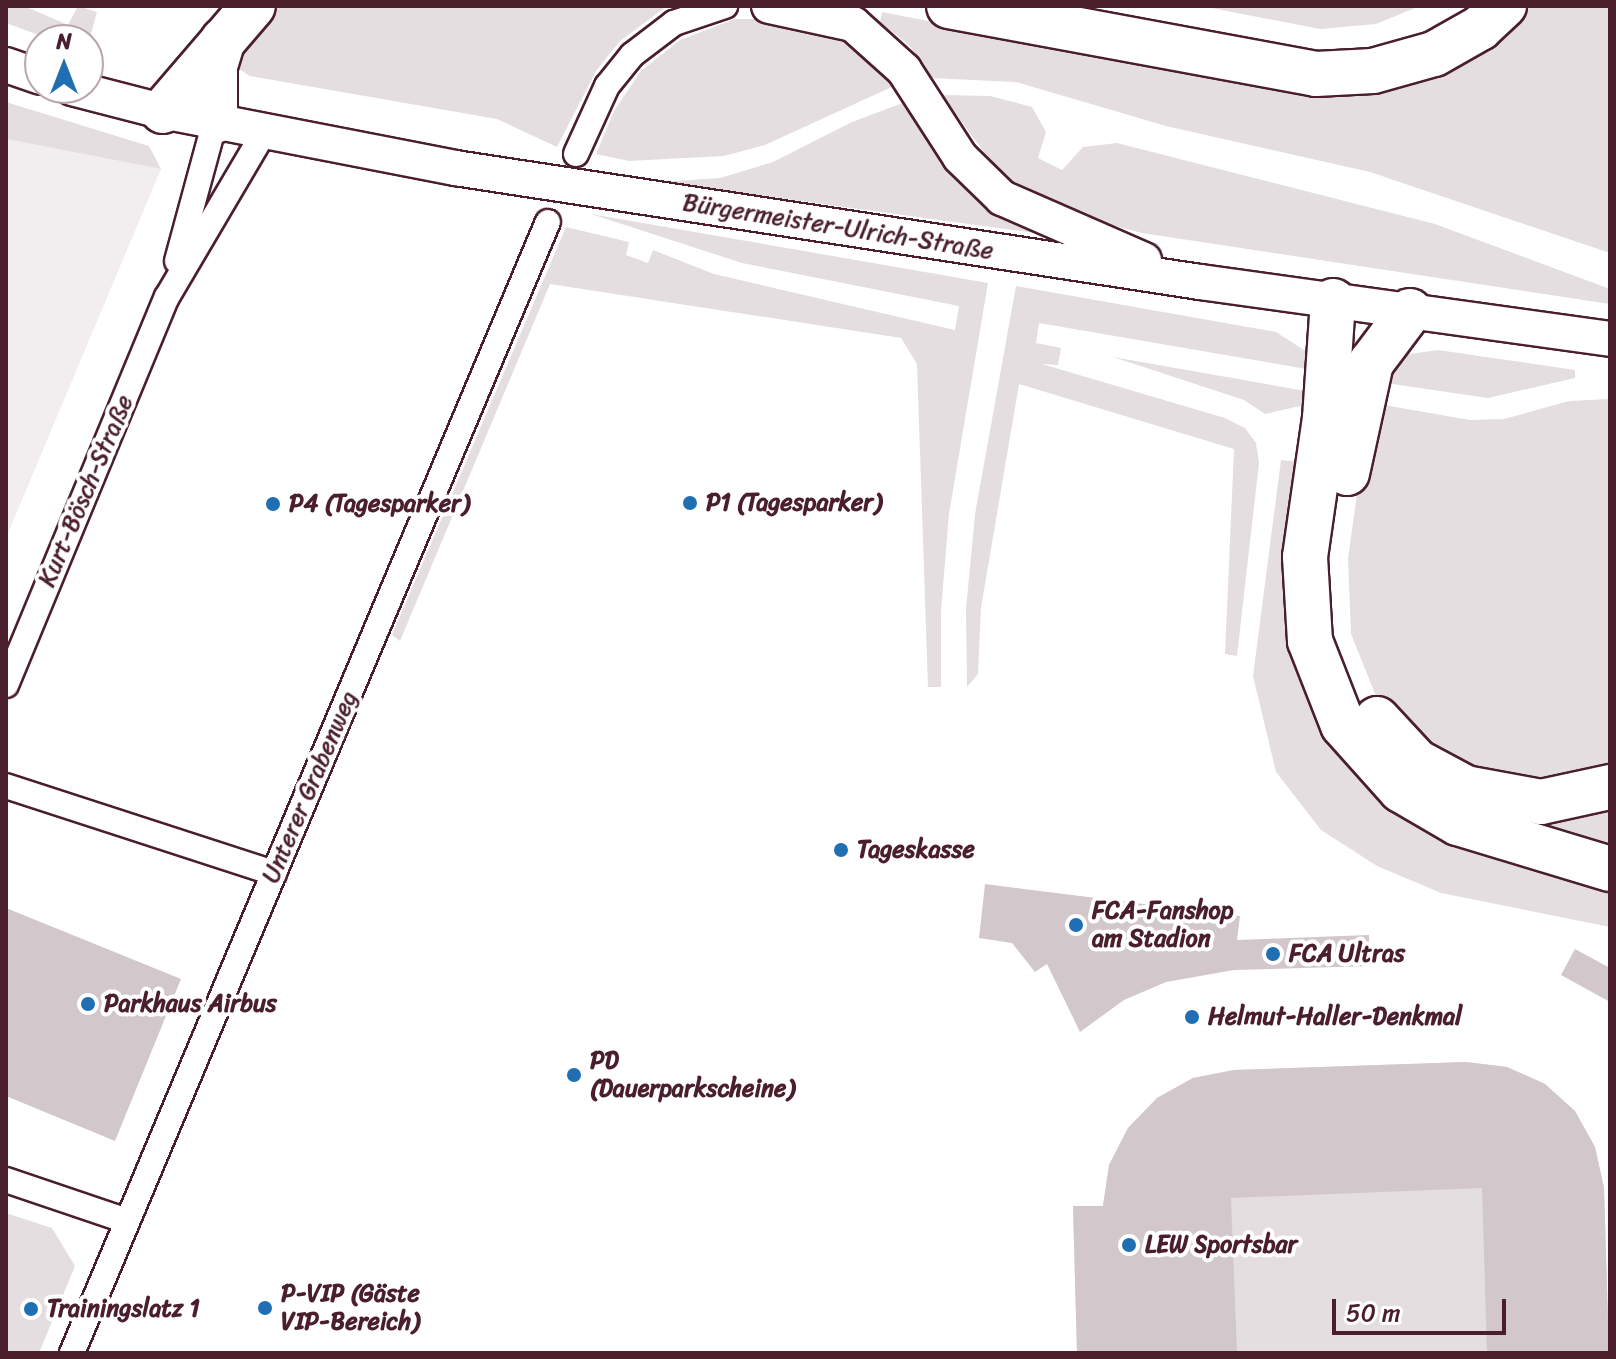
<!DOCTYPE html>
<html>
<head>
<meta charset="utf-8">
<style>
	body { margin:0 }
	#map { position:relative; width:1616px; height:1359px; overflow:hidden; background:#fff; font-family:Sriracha,sans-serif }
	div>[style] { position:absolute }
	.built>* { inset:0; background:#f2eeef }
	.green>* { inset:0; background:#e5dee0 }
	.building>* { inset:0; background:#d2c7cb }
	.roads { filter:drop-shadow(2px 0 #4a1f2b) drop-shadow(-2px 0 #4a1f2b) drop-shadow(0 2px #4a1f2b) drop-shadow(0 -2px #4a1f2b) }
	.street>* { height:24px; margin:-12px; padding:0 12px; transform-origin:12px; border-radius:12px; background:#fff }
	.secondary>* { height:34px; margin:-17px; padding:0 17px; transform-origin:17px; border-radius:17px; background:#fff }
	.highway>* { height:44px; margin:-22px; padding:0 22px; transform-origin:22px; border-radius:22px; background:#fff }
	.dots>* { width:22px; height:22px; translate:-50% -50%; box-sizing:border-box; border:4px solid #fff; border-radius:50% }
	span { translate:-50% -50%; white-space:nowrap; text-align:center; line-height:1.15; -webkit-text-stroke:8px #fff; paint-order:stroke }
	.street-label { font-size:24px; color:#4a1f2b }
	.poi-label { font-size:24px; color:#4a1f2b; font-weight:700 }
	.left { translate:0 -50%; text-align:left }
	.frame { position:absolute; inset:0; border:8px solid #4a1f2b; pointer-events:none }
	.north { position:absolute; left:24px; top:24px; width:80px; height:80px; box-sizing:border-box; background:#fff; border:2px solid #b7a5aa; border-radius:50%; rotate:0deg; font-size:22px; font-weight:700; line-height:32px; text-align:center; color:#4a1f2b }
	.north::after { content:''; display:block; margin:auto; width:28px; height:36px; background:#1f6fb2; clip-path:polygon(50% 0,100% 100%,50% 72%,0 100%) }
	.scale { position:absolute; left:1332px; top:1299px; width:174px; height:36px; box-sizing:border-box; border:4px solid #4a1f2b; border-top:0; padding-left:10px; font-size:24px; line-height:28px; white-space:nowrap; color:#4a1f2b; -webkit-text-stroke:6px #fff; paint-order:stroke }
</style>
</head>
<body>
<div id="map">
	<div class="built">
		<i style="clip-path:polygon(6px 139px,161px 169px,6px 538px)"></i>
	</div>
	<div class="green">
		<i style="clip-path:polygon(6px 6px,24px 6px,68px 25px,78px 6px,97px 12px,88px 45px,88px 40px,52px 40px,6px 23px)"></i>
		<i style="clip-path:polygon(273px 6px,667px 6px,620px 41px,596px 71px,557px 147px,497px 119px,250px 76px,236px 67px,243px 44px)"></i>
		<i style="clip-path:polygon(1201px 6px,1420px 6px,1376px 24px,1320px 29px)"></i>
		<i style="clip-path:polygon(1523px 6px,1610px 6px,1610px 253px,1370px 172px,1166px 126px,1016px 82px,931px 78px,909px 45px,880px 22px,882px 12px,1161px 67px,1307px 87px)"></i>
		<i style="clip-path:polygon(735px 19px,780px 19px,854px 42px,896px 85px,765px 145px,724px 156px,629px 161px,596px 154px,614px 111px,641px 71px,680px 40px)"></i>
		<i style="clip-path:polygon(942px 95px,990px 96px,1032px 107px,1046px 132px,1038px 158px,1062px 170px,1083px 147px,1117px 143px,1435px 224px,1610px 289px,1610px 304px,1142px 233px,1077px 216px,1000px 174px)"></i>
		<i style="clip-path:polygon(908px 101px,997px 209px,1042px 234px,662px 182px,720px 178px,773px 162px,852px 122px)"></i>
		<i style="clip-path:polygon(6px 102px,149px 146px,161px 169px,6px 139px)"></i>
		<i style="clip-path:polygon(591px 214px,988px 283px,949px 514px,941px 610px,941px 687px,928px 687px,917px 364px,901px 338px,550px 284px,400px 641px,392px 635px,566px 227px,629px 242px,626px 255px,648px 263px,653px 250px,714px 274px,955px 330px,959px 306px,742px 263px)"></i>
		<i style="clip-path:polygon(1016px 286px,1276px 332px,1307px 352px,1312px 370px,1039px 323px,1036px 343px,1061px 348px,1058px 365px,1042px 364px,1225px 418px,1245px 428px,1256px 443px,1259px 463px,1237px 656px,1225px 654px,1234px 449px,1019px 384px,981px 608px,978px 674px,967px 687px,966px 609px,975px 514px)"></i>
		<i style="clip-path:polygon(1438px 350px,1575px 370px,1575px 378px,1488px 398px,1385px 383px,1392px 366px,1409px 354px)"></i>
		<i style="clip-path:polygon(1113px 357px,1311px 392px,1309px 404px,1265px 414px,1244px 400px)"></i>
		<i style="clip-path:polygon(1610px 399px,1610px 775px,1590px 783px,1470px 776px,1380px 706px,1351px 634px,1348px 559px,1360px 472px,1378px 404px,1470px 420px,1504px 419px,1569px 401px)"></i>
		<i style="clip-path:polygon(1281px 460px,1319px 464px,1305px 557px,1343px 725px,1610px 869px,1610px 927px,1441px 893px,1377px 866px,1321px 830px,1276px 772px,1253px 676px)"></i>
		<i style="clip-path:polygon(1610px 803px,1610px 853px,1486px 804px)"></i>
		<i style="clip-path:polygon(1466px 1062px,1507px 1067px,1545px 1084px,1575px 1111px,1595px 1147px,1604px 1188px,1609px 1353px,1077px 1353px,1073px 1206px,1103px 1206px,1109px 1165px,1128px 1128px,1157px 1098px,1193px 1078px,1234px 1070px)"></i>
		<i style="clip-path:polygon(6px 1213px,52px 1228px,75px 1266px,39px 1353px,6px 1353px)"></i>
	</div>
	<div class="building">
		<i style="clip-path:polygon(985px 884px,1240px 916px,1237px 940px,1369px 935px,1370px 966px,1234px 970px,1166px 982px,1124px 1000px,1080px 1032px,1047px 964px,1035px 972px,1012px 943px,979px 938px)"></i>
		<i style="clip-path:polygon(6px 908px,181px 979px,115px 1141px,6px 1096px)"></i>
		<i style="clip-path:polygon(1575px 949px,1610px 968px,1610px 1002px,1561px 975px)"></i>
		<i style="clip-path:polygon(1466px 1062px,1507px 1067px,1545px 1084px,1575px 1111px,1595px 1147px,1604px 1188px,1609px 1353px,1487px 1353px,1482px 1188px,1231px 1198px,1237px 1353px,1077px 1353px,1073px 1206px,1103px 1206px,1109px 1165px,1128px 1128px,1157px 1098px,1193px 1078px,1234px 1070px)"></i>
	</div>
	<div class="roads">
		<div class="street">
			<i style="left:576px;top:154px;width:75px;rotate:-65.5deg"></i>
			<i style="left:607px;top:86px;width:40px;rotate:-51deg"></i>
			<i style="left:632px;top:55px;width:53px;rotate:-37.3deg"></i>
			<i style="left:674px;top:23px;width:54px;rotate:-18.4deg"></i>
			<i style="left:177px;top:261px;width:145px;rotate:-74.8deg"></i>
			<i style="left:6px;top:685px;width:420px;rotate:-67.5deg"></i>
			<i style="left:167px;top:297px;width:191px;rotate:-59.5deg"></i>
			<i style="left:6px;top:786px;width:282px;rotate:18deg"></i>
			<i style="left:6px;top:1180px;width:128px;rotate:18.7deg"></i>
			<i style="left:72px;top:1353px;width:1227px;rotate:-67.18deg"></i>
		</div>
		<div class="secondary">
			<i style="left:769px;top:6px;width:86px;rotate:12.1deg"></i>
			<i style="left:853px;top:24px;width:69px;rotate:42deg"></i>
			<i style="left:904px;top:70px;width:103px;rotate:57.2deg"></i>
			<i style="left:960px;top:157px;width:59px;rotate:44.3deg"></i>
			<i style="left:1002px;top:198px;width:155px;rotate:23.6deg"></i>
			<i style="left:6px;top:65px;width:36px;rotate:19deg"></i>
			<i style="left:72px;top:88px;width:88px;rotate:14.5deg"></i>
			<i style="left:157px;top:110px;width:304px;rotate:11deg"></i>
			<i style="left:455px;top:168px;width:754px;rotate:8.7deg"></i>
			<i style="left:1200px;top:282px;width:414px;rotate:7.9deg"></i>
		</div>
		<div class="highway">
			<i style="left:949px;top:6px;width:373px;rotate:10.5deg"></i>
			<i style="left:1316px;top:74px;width:57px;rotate:-3deg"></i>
			<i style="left:1373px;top:71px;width:63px;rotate:-15.6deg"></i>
			<i style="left:1434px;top:54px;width:53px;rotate:-29.5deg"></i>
			<i style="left:1480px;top:28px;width:33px;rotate:-43deg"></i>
			<i style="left:163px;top:111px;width:138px;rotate:-49.4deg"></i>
			<i style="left:215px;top:121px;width:55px;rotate:-90deg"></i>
			<i style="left:215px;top:66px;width:27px;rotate:-73deg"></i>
			<i style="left:1333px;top:301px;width:117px;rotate:93.9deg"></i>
			<i style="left:1325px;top:418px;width:140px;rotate:98.2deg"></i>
			<i style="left:1305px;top:557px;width:84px;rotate:86.6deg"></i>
			<i style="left:1310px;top:641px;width:90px;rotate:68.6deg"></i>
			<i style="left:1343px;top:725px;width:87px;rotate:48.3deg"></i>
			<i style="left:1401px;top:790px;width:66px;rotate:30.1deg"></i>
			<i style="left:1458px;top:823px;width:159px;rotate:16.8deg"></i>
			<i style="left:1347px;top:473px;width:113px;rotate:-77.7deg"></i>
			<i style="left:1371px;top:363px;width:65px;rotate:-53.1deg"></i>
			<i style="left:1377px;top:719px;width:59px;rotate:47.1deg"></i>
			<i style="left:1417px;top:762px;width:55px;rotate:28deg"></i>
			<i style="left:1466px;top:788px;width:76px;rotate:10.6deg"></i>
			<i style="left:1541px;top:802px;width:71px;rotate:-12.3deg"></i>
		</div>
	</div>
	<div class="dots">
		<i style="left:690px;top:503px;background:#1f6fb2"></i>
		<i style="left:273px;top:504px;background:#1f6fb2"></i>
		<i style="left:841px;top:850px;background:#1f6fb2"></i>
		<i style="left:1076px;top:925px;background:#1f6fb2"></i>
		<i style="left:1273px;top:954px;background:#1f6fb2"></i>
		<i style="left:88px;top:1004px;background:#1f6fb2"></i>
		<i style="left:1192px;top:1017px;background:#1f6fb2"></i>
		<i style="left:574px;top:1075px;background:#1f6fb2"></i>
		<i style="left:1129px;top:1245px;background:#1f6fb2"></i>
		<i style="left:265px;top:1308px;background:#1f6fb2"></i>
		<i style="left:31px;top:1309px;background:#1f6fb2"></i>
	</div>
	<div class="street-label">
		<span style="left:838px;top:227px;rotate:9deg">Bürgermeister-Ulrich-Straße</span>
		<span style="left:86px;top:491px;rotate:-67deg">Kurt-Bösch-Straße</span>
		<span style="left:310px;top:787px;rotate:-67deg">Unterer Grabenweg</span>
	</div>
	<div class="poi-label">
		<span class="left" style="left:706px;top:503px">P1 (Tagesparker)</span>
		<span class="left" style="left:289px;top:504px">P4 (Tagesparker)</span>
		<span class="left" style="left:857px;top:850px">Tageskasse</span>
		<span class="left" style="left:1092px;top:925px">FCA-Fanshop<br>am Stadion</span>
		<span class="left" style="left:1289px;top:954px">FCA Ultras</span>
		<span class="left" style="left:104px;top:1004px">Parkhaus Airbus</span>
		<span class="left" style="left:1208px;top:1017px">Helmut-Haller-Denkmal</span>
		<span class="left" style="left:590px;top:1075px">PD<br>(Dauerparkscheine)</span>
		<span class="left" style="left:1145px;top:1245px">LEW Sportsbar</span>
		<span class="left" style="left:281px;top:1308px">P-VIP (Gäste<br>VIP-Bereich)</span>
		<span class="left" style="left:47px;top:1309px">Trainingslatz 1</span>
	</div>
	<div class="frame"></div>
	<div class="north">N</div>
	<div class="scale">50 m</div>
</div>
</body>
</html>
